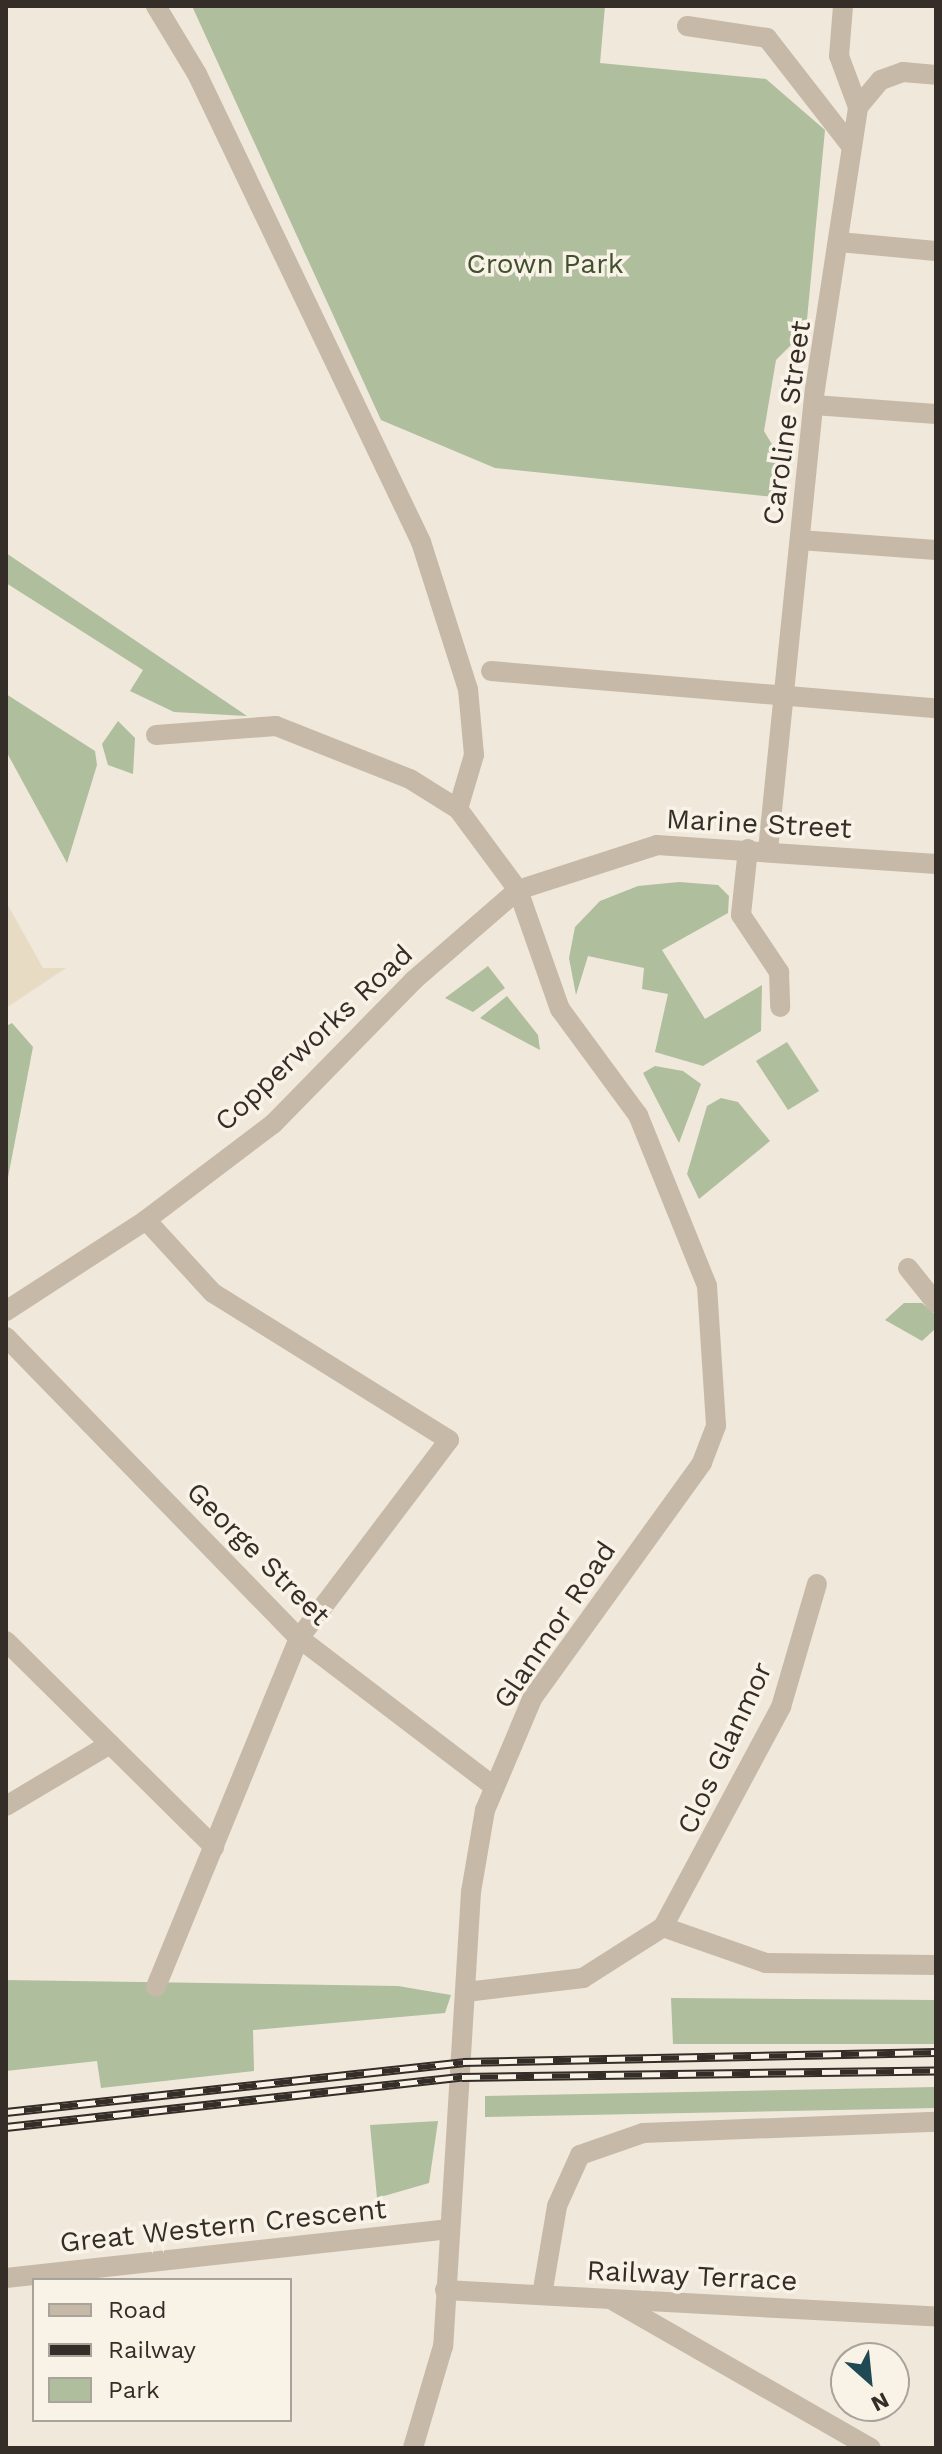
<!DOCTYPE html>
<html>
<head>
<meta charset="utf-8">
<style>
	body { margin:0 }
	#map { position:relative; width:942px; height:2454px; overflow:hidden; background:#f0e8db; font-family:"Work Sans",sans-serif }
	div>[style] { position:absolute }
	.green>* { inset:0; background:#afbe9c }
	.plaza>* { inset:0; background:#e7dbc3 }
	.minor>* { height:20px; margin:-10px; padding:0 10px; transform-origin:10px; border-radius:10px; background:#c7b9a8 }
	.rail>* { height:9px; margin-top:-4.5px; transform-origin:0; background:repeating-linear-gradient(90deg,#f8f2e7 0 18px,#342d28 0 36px); box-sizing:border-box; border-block:2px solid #342d28 }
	span { translate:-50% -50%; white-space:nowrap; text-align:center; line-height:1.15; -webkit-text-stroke:7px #f8f2e7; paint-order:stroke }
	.park-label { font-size:28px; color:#40512d }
	.street-label { font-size:28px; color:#342d28 }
	.frame { position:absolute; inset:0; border:8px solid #342d28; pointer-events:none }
	.legend { position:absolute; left:32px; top:2278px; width:260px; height:144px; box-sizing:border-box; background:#f8f2e7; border:2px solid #aaa39b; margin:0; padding:10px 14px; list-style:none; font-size:24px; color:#342d28 }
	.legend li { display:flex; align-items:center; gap:16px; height:40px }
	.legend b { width:40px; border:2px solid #aaa39b }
	.north { position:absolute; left:830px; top:2342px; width:80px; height:80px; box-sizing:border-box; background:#f8f2e7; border:2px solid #aaa39b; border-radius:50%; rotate:153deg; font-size:22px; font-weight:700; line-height:32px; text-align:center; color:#342d28 }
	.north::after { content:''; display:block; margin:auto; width:28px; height:36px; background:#204a53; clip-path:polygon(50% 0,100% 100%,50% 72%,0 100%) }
</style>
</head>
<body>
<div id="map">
	<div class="green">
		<i style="clip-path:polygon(192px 6px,605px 6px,600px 63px,766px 79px,825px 130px,806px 330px,776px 360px,764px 431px,782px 461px,774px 497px,495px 468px,381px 420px)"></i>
		<i style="clip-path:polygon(6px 553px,247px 716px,174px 712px,130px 691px,143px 670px,6px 583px)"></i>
		<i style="clip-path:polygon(6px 694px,95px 751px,97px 765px,67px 863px,6px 751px)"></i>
		<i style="clip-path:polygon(118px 721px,135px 738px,133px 774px,108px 765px,102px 744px)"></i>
		<i style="clip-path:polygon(679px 882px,718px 885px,729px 896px,728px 913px,662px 950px,705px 1019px,762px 985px,761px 1031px,703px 1066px,655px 1052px,668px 994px,642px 989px,644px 968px,588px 956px,576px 995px,569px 958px,575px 927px,600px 901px,638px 886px)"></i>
		<i style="clip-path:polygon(488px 966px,505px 988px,473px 1012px,445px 998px)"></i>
		<i style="clip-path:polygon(507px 996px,538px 1035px,540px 1050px,480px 1018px)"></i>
		<i style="clip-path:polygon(12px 1023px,33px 1047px,6px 1188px,6px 1026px)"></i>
		<i style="clip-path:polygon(787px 1042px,819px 1091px,788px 1110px,756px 1061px)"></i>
		<i style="clip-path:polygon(655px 1066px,683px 1071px,701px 1084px,679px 1143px,643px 1073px)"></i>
		<i style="clip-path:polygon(721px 1098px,738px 1102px,770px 1141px,699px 1199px,687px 1174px,707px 1106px)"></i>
		<i style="clip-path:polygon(904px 1303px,922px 1303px,936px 1315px,936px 1328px,922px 1341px,885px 1320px)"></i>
		<i style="clip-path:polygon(6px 1980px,398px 1986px,451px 1995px,445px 2013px,253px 2030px,254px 2071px,101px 2088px,97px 2061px,6px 2071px)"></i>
		<i style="clip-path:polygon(671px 1998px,936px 2000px,936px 2044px,673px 2044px)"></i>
		<i style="clip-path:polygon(936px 2087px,936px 2108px,485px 2117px,485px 2096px)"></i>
		<i style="clip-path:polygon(438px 2121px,429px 2183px,377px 2198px,370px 2125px)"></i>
	</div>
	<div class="plaza">
		<i style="clip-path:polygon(6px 902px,43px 968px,66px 968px,6px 1008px)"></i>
	</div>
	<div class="minor">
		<i style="left:156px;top:6px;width:79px;rotate:58.9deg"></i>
		<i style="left:197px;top:74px;width:519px;rotate:64.42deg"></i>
		<i style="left:421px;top:542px;width:154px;rotate:72.3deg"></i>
		<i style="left:468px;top:689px;width:66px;rotate:84.8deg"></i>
		<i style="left:474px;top:755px;width:56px;rotate:106.5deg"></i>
		<i style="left:687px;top:26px;width:81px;rotate:8.5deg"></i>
		<i style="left:767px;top:38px;width:138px;rotate:52.1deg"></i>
		<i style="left:858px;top:107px;width:35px;rotate:-50deg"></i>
		<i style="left:881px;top:80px;width:23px;rotate:-20deg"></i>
		<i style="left:903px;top:72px;width:33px;rotate:5deg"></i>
		<i style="left:839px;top:242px;width:97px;rotate:5.3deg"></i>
		<i style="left:814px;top:405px;width:122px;rotate:4.2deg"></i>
		<i style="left:800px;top:540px;width:136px;rotate:4.2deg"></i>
		<i style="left:491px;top:671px;width:447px;rotate:4.8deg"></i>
		<i style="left:156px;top:735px;width:120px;rotate:-4.3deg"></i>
		<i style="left:276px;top:726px;width:144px;rotate:21.6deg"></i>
		<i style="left:410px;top:779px;width:57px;rotate:32deg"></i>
		<i style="left:458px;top:809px;width:101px;rotate:53.5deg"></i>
		<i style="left:518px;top:890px;width:126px;rotate:70.6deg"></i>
		<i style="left:560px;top:1009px;width:132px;rotate:53.7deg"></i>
		<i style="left:638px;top:1115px;width:184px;rotate:68deg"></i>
		<i style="left:707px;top:1286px;width:140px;rotate:86.3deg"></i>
		<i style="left:716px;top:1426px;width:40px;rotate:111deg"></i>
		<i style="left:702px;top:1463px;width:291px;rotate:125.8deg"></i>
		<i style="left:532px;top:1699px;width:121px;rotate:112.9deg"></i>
		<i style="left:485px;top:1810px;width:83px;rotate:99.7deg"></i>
		<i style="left:471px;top:1892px;width:455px;rotate:93.5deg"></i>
		<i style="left:443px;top:2346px;width:106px;rotate:106.4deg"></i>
		<i style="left:748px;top:849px;width:66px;rotate:96.1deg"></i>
		<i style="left:741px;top:915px;width:69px;rotate:56.3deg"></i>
		<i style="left:779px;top:972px;width:35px;rotate:88deg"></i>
		<i style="left:768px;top:850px;width:463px;rotate:-84.2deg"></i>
		<i style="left:815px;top:389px;width:285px;rotate:-81.3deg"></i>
		<i style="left:858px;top:107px;width:54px;rotate:-110.4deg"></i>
		<i style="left:839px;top:56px;width:50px;rotate:-85.4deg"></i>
		<i style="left:146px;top:1220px;width:99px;rotate:47.5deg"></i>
		<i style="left:213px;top:1293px;width:278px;rotate:31.9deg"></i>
		<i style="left:449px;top:1440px;width:248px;rotate:127.1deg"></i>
		<i style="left:299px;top:1638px;width:377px;rotate:112.3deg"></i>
		<i style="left:908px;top:1268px;width:45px;rotate:51.3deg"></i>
		<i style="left:6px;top:1311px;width:167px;rotate:-33deg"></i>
		<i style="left:146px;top:1220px;width:159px;rotate:-37.1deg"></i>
		<i style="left:273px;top:1124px;width:202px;rotate:-45.6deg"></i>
		<i style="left:414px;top:980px;width:138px;rotate:-40.9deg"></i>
		<i style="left:518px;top:890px;width:146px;rotate:-17.9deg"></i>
		<i style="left:657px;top:845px;width:280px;rotate:3.9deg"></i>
		<i style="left:6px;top:1337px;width:420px;rotate:45.8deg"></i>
		<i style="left:299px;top:1638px;width:244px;rotate:37.3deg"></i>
		<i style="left:6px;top:1641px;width:293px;rotate:44.7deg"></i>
		<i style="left:6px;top:1806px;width:121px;rotate:-30.8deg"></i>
		<i style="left:663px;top:1927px;width:109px;rotate:19.3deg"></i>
		<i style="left:766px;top:1963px;width:170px;rotate:0.7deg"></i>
		<i style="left:466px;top:1992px;width:118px;rotate:-6.8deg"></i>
		<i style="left:583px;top:1978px;width:95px;rotate:-32.5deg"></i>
		<i style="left:663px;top:1927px;width:250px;rotate:-61.8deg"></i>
		<i style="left:781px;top:1707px;width:128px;rotate:-73.7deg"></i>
		<i style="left:6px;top:2278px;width:444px;rotate:-6.3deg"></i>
		<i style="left:445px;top:2290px;width:492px;rotate:3.1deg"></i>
		<i style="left:542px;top:2295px;width:90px;rotate:-80.4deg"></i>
		<i style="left:557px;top:2206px;width:56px;rotate:-65.7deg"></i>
		<i style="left:580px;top:2155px;width:67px;rotate:-19.2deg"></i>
		<i style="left:643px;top:2133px;width:293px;rotate:-2.2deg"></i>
		<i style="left:614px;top:2301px;width:296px;rotate:29.8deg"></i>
	</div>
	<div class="rail">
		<i style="left:6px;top:2112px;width:460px;rotate:-6.2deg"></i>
		<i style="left:463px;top:2062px;width:473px;rotate:-1.2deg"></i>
		<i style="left:6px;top:2127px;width:459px;rotate:-6.3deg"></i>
		<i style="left:462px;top:2077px;width:474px;rotate:-0.8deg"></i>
	</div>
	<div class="park-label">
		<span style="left:545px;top:264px">Crown Park</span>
	</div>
	<div class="street-label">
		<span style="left:787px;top:423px;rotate:-82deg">Caroline Street</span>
		<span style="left:759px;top:824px;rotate:3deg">Marine Street</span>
		<span style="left:314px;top:1038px;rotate:-43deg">Copperworks Road</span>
		<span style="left:258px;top:1554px;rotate:45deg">George Street</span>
		<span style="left:555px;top:1625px;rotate:-56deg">Glanmor Road</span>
		<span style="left:725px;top:1748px;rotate:-65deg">Clos Glanmor</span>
		<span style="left:223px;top:2226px;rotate:-6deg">Great Western Crescent</span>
		<span style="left:692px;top:2276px;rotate:3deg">Railway Terrace</span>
	</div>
	<div class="frame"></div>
	<ul class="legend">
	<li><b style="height:10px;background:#c7b9a8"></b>Road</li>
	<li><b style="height:10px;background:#342d28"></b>Railway</li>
	<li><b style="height:22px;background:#afbe9c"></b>Park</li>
	</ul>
	<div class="north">N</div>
</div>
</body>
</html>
